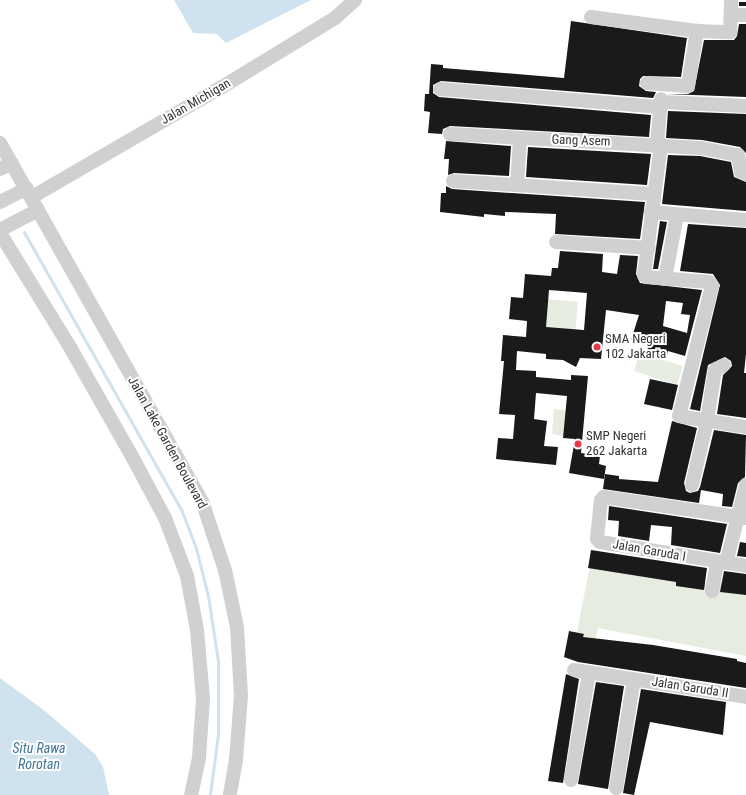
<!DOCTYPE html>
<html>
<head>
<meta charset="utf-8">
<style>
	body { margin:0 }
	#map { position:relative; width:746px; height:795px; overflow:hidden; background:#fff; font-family:"Roboto Condensed",sans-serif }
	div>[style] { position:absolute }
	.green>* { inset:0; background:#e6ecdf }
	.water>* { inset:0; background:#cfe2ee }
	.stream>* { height:3px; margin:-1.5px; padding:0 1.5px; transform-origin:1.5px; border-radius:1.5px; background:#cfe2ee }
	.building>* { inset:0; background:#1a1a1a }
	.minor>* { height:14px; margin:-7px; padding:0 7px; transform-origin:7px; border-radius:7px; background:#d0d0d0 }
	.dots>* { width:11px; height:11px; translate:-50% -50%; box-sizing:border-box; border:2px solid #fff; border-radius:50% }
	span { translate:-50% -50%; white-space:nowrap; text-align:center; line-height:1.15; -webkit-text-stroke:4px #fff; paint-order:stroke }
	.street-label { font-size:13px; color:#333 }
	.poi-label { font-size:13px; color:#333 }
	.left { translate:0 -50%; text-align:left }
	.water-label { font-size:14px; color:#3f7597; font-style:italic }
</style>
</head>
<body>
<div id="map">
	<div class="green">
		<i style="clip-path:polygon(546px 299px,578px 302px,575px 333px,543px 329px)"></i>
		<i style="clip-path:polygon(640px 353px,683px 366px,677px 385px,634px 371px)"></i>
		<i style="clip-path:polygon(554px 409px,568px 411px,565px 436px,552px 434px)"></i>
		<i style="clip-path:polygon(591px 560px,746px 589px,746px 656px,598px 628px,591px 662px,572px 658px)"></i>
	</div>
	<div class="water">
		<i style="clip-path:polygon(174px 0,311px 0,226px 43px,217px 34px,193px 33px)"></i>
		<i style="clip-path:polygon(0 678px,45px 711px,96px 755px,103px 767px,109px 795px,0 795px)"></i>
	</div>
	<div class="stream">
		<i style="left:24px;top:232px;width:318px;rotate:60.5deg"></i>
		<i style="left:181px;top:509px;width:42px;rotate:69deg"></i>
		<i style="left:196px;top:548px;width:49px;rotate:76deg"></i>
		<i style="left:208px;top:596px;width:66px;rotate:81.3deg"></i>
		<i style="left:218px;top:661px;width:73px;rotate:90deg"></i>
		<i style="left:218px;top:734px;width:62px;rotate:97.5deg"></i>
	</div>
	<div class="building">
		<i style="clip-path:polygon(739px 2px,746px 2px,746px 6px,739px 6px)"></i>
		<i style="clip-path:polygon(571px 21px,687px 38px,681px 77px,643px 76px,640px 79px,639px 86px,646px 91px,656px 92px,653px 98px,441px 81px,433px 85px,433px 93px,439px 97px,651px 115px,649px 137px,450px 126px,443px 129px,442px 134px,428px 133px,430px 112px,424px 111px,425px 94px,429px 94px,431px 64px,443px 65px,443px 68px,564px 78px)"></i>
		<i style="clip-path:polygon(739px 24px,746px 24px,746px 97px,667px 94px,688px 94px,694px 91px,704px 40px,734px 40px,737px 36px)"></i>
		<i style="clip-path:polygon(668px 111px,746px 114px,746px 153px,740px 147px,702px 140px,666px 138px)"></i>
		<i style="clip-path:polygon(446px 141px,511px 146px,509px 176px,454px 173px,448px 175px,449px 159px,444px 159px)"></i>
		<i style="clip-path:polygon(528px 147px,651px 154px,647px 185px,526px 177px)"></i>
		<i style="clip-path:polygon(668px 155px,700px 156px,731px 162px,734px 177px,746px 182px,746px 211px,662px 204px)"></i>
		<i style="clip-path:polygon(446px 186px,452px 189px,645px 202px,640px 239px,555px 234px,556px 214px,505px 212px,505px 216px,484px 214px,484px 217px,440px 212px,441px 193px,446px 193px)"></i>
		<i style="clip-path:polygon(660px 221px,667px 222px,658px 269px,653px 269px)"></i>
		<i style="clip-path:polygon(688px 224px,746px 228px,746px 354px,744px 373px,746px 373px,746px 418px,717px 414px,723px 375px,732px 366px,731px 361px,725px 357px,708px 365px,700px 411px,690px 409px,720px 285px,713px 274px,680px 271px)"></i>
		<i style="clip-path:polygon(evenodd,560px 251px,603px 254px,602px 272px,617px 274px,620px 255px,638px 256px,636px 274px,640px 283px,702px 290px,685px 356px,668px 351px,666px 359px,646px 353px,649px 345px,631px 340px,639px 315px,606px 310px,601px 359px,580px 358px,576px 367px,563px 360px,546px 359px,546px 354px,517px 351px,516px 370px,536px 371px,536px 377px,571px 380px,571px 375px,588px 376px,581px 453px,600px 456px,599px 464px,606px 466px,604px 479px,569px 473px,575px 439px,563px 438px,567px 396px,536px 393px,534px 419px,547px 421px,544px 446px,558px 447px,556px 465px,496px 459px,498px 438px,513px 439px,515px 415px,499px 414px,504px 361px,501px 361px,503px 335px,526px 337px,527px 321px,509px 319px,511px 297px,523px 298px,525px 274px,551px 276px,552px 268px,558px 268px,560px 251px,549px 290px,587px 293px,584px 330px,546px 327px,549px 290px,560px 251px,666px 301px,683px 303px,681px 314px,690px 315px,687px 333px,663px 326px,666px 301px)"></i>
		<i style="clip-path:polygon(650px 379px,678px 385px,672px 410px,644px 404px)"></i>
		<i style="clip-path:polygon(672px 421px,697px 428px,684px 483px,686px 491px,690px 493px,698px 491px,700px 487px,714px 430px,746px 435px,745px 477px,738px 483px,732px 507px,722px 506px,723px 494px,701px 490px,699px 503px,603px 489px,605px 474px,619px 476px,619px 479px,658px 482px)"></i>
		<i style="clip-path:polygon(609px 506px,727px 524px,720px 553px,671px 545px,672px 527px,651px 525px,649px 541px,618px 536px,619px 521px,608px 520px)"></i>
		<i style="clip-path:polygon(740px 542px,746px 543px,746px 557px,737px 556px)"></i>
		<i style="clip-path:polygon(591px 550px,707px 568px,704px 590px,676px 586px,676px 582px,588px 568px)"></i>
		<i style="clip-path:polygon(724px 571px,746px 574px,746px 595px,720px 592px)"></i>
		<i style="clip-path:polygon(569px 631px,584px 634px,583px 637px,653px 645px,737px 659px,737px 661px,746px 663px,746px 688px,578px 662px,564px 657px)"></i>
		<i style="clip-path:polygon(566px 674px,579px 679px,563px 783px,548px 781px)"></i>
		<i style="clip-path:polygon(596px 682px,624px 686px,608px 789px,578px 784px)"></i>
		<i style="clip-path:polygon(641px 689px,726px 702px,723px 735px,650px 722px,634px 795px,623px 793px)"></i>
	</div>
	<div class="minor">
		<i style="left:731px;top:15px;width:15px"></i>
		<i style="left:591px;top:17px;width:107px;rotate:7.5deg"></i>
		<i style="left:647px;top:83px;width:41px;rotate:4.2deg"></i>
		<i style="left:688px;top:86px;width:56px;rotate:-80.7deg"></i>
		<i style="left:697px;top:31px;width:33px;rotate:2deg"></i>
		<i style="left:730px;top:32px;width:32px;rotate:-88deg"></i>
		<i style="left:440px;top:89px;width:221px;rotate:4.7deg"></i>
		<i style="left:661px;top:102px;width:85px;rotate:2.7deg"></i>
		<i style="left:450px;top:134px;width:251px;rotate:3.2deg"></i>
		<i style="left:701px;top:148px;width:38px;rotate:11deg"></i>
		<i style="left:738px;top:155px;width:17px;rotate:80deg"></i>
		<i style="left:741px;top:172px;width:5px;rotate:22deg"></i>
		<i style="left:0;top:143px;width:414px;rotate:60.6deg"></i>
		<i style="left:203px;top:504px;width:70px;rotate:71.6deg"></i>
		<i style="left:225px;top:570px;width:58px;rotate:78.1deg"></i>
		<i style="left:237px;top:627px;width:69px;rotate:86.7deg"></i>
		<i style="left:241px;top:696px;width:64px;rotate:94.5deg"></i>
		<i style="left:236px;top:760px;width:36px;rotate:100deg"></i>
		<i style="left:657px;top:144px;width:45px;rotate:-84.9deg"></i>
		<i style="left:661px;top:144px;width:132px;rotate:97.4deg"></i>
		<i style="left:644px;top:275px;width:3px;rotate:45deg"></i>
		<i style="left:646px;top:277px;width:63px;rotate:4.5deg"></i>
		<i style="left:709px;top:282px;width:5px;rotate:53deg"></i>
		<i style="left:712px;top:286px;width:134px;rotate:104.2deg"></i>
		<i style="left:679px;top:416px;width:68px;rotate:9.3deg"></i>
		<i style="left:0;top:169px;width:13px;rotate:-27deg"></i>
		<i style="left:453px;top:181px;width:200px;rotate:3.7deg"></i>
		<i style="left:517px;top:185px;width:47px;rotate:-86.3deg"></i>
		<i style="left:32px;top:197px;width:220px;rotate:-30.1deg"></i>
		<i style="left:222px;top:87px;width:132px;rotate:-31.4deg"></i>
		<i style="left:335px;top:18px;width:27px;rotate:-42deg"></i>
		<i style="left:0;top:202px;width:30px;rotate:-27deg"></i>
		<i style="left:651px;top:212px;width:95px;rotate:4.8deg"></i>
		<i style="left:0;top:230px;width:43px;rotate:-27.8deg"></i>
		<i style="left:0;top:233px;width:136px;rotate:58.5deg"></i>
		<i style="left:71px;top:349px;width:128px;rotate:60.4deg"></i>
		<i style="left:134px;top:460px;width:66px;rotate:61.9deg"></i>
		<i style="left:165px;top:518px;width:62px;rotate:69.2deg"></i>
		<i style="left:187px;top:576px;width:55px;rotate:79.5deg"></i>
		<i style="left:197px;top:630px;width:68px;rotate:85deg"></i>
		<i style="left:203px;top:698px;width:60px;rotate:93.8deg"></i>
		<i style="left:199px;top:758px;width:38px;rotate:102deg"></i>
		<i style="left:556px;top:242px;width:93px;rotate:3.7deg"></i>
		<i style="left:665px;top:279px;width:65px;rotate:-79.4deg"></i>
		<i style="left:692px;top:485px;width:66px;rotate:-76.8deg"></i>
		<i style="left:707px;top:421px;width:52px;rotate:-81.1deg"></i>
		<i style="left:715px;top:370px;width:10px;rotate:-29deg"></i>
		<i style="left:746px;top:518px;width:144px;rotate:-171.6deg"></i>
		<i style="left:604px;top:497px;width:4px;rotate:135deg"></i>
		<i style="left:601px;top:500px;width:39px;rotate:96deg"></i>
		<i style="left:597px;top:539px;width:4px;rotate:45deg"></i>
		<i style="left:600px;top:542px;width:148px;rotate:9.3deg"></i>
		<i style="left:726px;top:563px;width:81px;rotate:-75.6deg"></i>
		<i style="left:712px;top:591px;width:29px;rotate:-80deg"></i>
		<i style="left:574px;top:670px;width:174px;rotate:8.9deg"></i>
		<i style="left:571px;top:780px;width:109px;rotate:-80.5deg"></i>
		<i style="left:616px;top:788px;width:110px;rotate:-80.6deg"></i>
	</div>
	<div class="dots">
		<i style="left:597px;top:347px;background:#e63946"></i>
		<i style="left:578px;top:444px;background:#e63946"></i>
	</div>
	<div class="street-label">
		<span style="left:196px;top:102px;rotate:-30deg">Jalan Michigan</span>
		<span style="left:581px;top:141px;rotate:2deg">Gang Asem</span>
		<span style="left:167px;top:443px;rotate:61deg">Jalan Lake Garden Boulevard</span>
		<span style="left:649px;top:551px;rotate:10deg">Jalan Garuda I</span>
		<span style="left:690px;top:688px;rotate:9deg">Jalan Garuda II</span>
	</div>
	<div class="poi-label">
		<span class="left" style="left:605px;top:347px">SMA Negeri<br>102 Jakarta</span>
		<span class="left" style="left:586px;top:444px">SMP Negeri<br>262 Jakarta</span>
	</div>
	<div class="water-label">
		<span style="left:39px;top:756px">Situ Rawa<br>Rorotan</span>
	</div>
</div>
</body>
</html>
